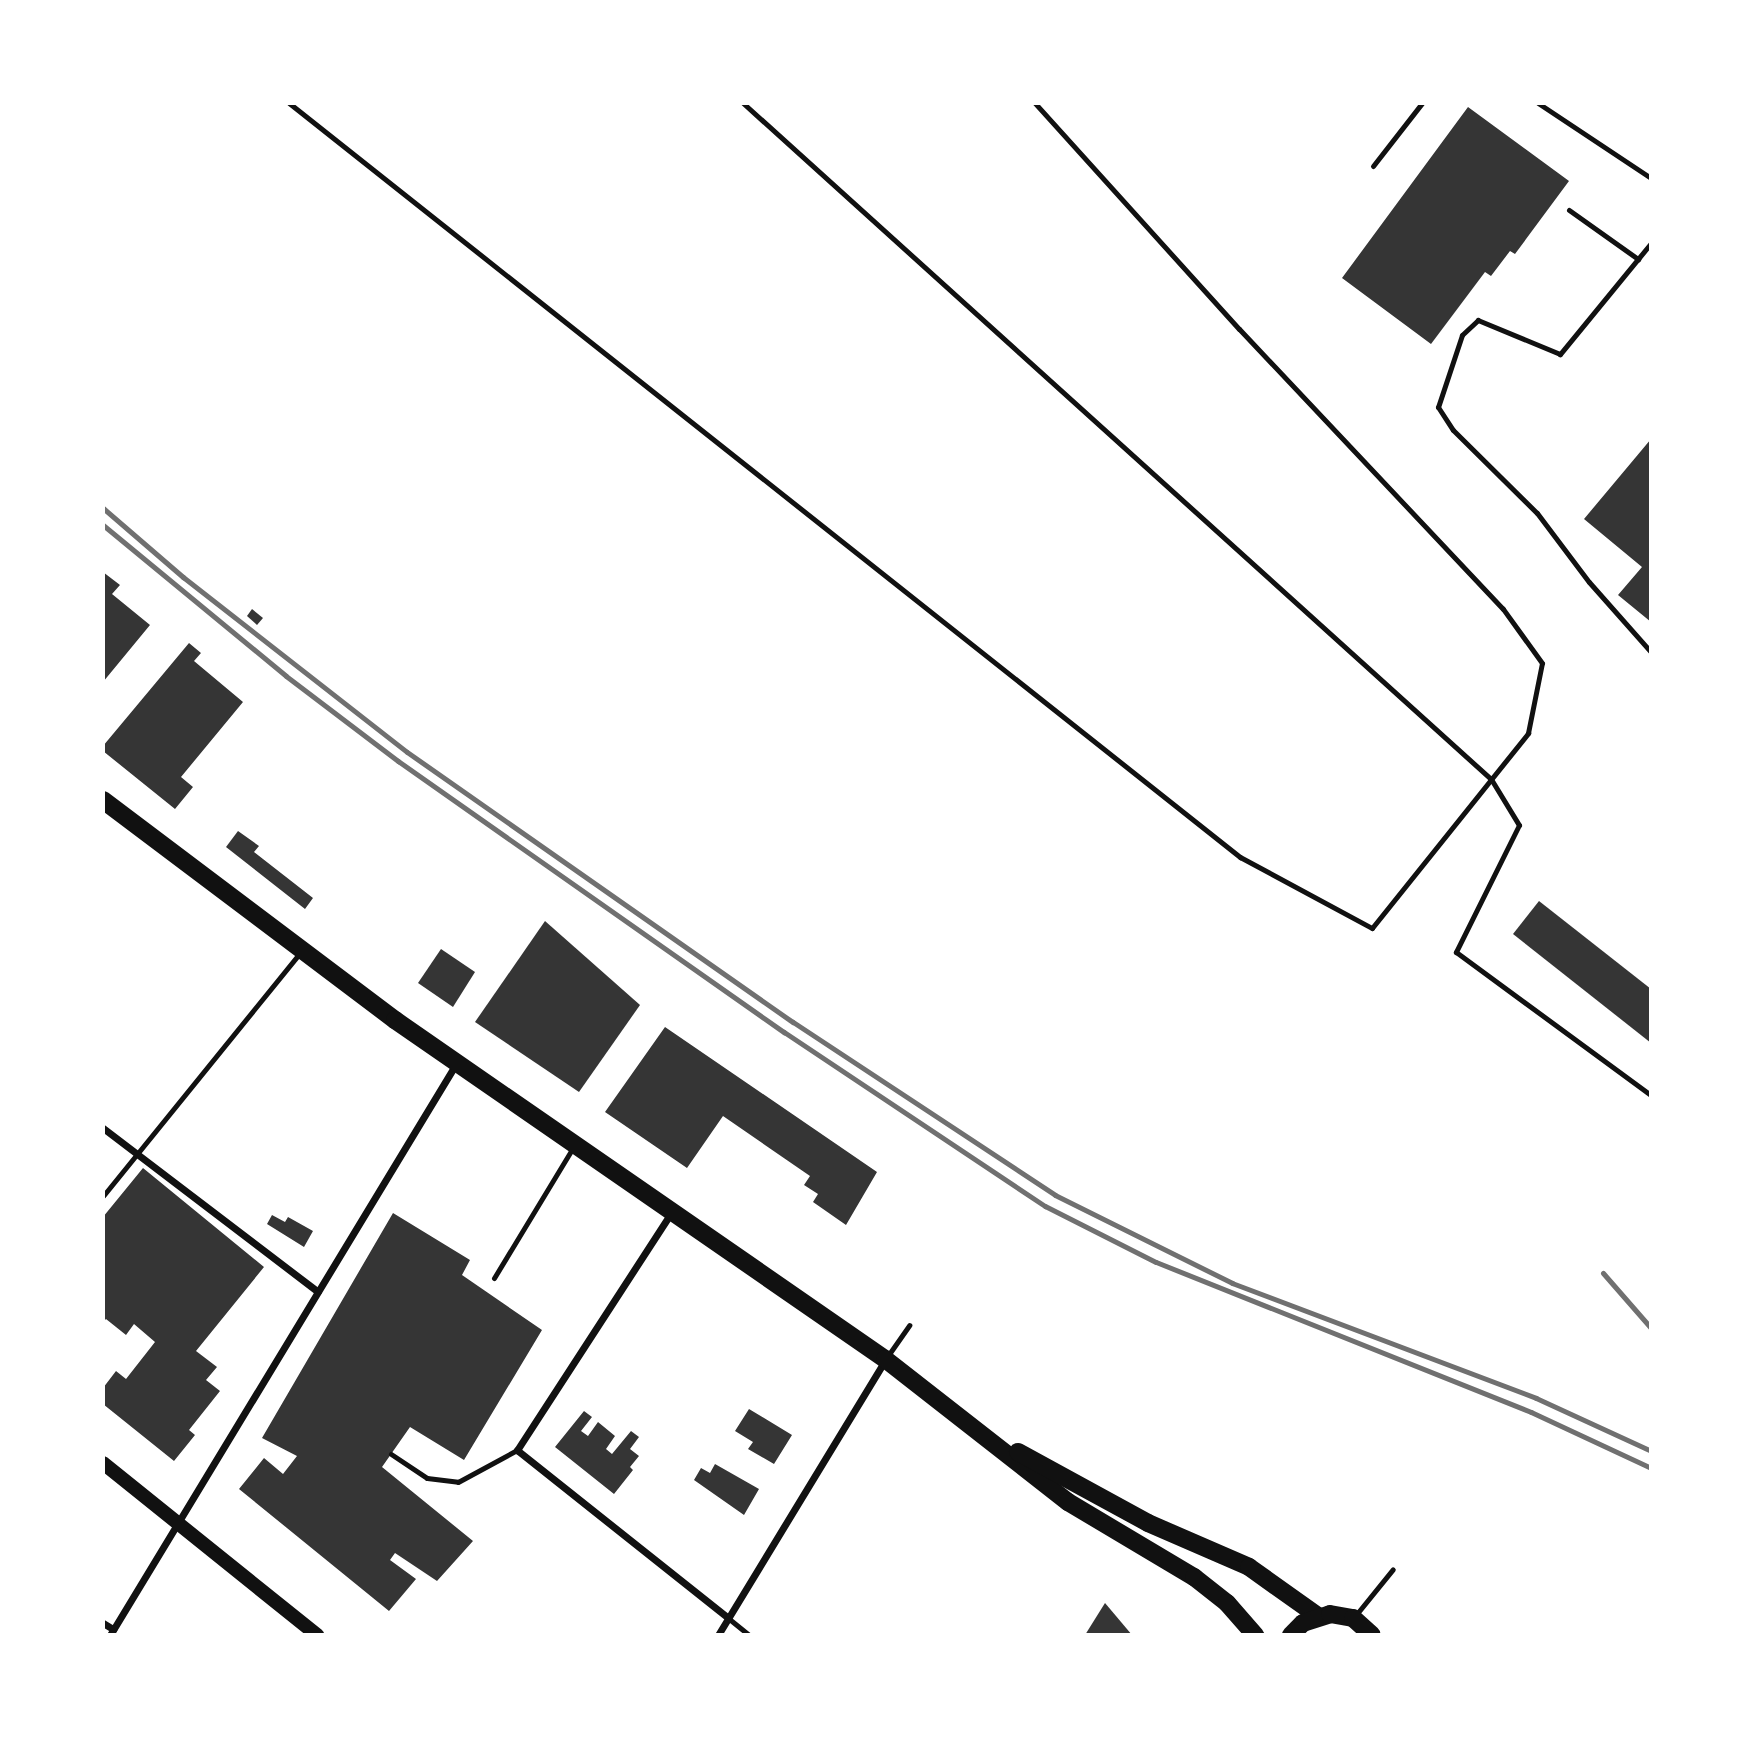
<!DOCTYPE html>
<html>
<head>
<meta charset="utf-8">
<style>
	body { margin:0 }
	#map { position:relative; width:1754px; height:1738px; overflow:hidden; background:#fff; font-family:Ubuntu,sans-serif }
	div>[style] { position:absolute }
	.building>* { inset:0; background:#353535 }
	.service>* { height:5px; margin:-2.5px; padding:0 2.5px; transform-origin:2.5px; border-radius:2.5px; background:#111 }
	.minor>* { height:7px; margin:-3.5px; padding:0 3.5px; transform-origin:3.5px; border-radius:3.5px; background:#111 }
	.secondary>* { height:14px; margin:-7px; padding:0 7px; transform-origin:7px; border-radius:7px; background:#111 }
	.primary>* { height:18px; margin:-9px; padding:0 9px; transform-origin:9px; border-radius:9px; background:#111 }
	.rail>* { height:5px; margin:-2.5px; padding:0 2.5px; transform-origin:2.5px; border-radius:2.5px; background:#707070 }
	span { translate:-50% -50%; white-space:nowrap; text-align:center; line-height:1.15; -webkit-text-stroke:6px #fff; paint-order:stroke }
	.frame { position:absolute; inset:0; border:105px solid #fff; pointer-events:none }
</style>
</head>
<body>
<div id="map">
	<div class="building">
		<i style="clip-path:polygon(1468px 107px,1569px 181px,1515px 254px,1510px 251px,1491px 276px,1485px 272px,1431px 344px,1342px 278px)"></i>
		<i style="clip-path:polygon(1651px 439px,1651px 622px,1618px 595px,1642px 567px,1584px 519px)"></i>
		<i style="clip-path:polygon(103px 572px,120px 585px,112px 594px,150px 625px,103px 682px)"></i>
		<i style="clip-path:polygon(252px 609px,263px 618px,257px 625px,247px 616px)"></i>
		<i style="clip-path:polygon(189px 643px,201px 653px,194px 661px,243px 702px,181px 777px,193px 787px,175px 809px,103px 751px,103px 746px)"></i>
		<i style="clip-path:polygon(238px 831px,259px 846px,254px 852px,313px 898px,305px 909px,226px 847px)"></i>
		<i style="clip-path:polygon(1539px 901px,1651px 989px,1651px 1043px,1513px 934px)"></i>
		<i style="clip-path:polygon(545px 921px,640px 1005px,579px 1092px,475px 1022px)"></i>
		<i style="clip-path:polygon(441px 949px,475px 972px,453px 1007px,418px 983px)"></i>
		<i style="clip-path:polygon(665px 1027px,877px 1172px,846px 1225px,813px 1202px,818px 1194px,804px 1185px,810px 1176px,723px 1116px,687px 1168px,605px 1112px)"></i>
		<i style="clip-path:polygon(143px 1168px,264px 1267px,196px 1351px,217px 1367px,206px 1380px,220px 1391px,189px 1430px,195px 1435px,174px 1461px,103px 1404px,103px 1388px,116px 1371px,126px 1379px,155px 1342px,134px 1324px,126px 1335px,106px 1319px,103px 1322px,103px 1217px)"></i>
		<i style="clip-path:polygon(393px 1213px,470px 1260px,462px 1275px,542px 1330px,464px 1460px,410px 1427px,382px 1467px,473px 1541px,437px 1581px,395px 1553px,390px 1560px,416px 1579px,389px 1611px,239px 1489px,264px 1458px,283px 1474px,297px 1456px,262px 1438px)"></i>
		<i style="clip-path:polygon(272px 1215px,285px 1222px,288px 1217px,313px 1231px,304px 1247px,267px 1224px)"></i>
		<i style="clip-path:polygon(749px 1409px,792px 1435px,774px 1464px,748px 1449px,753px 1442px,735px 1431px)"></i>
		<i style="clip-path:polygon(584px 1411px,592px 1417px,581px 1431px,588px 1436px,598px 1422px,615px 1436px,606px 1449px,612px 1454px,631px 1431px,639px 1437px,630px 1449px,639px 1456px,630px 1467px,633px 1470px,614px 1494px,555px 1447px)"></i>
		<i style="clip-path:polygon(715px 1464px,759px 1489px,744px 1515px,694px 1480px,701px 1468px,710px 1473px)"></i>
		<i style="clip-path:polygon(1105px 1603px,1132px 1635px,1085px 1635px)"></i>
	</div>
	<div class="service">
		<i style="left:289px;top:103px;width:1214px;rotate:38.41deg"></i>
		<i style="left:1240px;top:857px;width:150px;rotate:28.3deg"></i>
		<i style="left:1372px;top:928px;width:250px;rotate:-51.3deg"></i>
		<i style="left:1528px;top:733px;width:71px;rotate:-78.7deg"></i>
		<i style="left:1542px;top:663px;width:67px;rotate:-125.8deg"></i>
		<i style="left:1503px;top:609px;width:385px;rotate:-133.3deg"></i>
		<i style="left:1239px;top:329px;width:304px;rotate:-132.1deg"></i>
		<i style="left:743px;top:103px;width:1008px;rotate:42.11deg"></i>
		<i style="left:1491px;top:779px;width:54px;rotate:58.7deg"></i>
		<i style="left:1519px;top:825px;width:142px;rotate:116.4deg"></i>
		<i style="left:1456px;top:952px;width:242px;rotate:36.3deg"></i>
		<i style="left:1538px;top:103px;width:136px;rotate:33.6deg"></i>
		<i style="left:1373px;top:166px;width:80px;rotate:-52.1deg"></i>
		<i style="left:1569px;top:210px;width:85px;rotate:35.4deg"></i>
		<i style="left:1651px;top:243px;width:144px;rotate:129.3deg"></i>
		<i style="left:1560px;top:354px;width:89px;rotate:-157.5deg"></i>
		<i style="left:1478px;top:320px;width:22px;rotate:137deg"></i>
		<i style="left:1462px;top:335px;width:76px;rotate:108.4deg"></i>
		<i style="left:1438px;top:407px;width:27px;rotate:57deg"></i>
		<i style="left:1453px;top:430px;width:118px;rotate:44.7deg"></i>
		<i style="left:1537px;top:513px;width:86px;rotate:53deg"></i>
		<i style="left:1589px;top:582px;width:94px;rotate:48.5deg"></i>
		<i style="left:103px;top:1196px;width:311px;rotate:-51deg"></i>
		<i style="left:494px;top:1278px;width:154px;rotate:-58.8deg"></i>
		<i style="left:887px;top:1357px;width:39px;rotate:-55deg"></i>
		<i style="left:391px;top:1454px;width:43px;rotate:33.7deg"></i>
		<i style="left:427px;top:1478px;width:31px;rotate:7deg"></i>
		<i style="left:458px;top:1482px;width:67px;rotate:-28.5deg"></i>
		<i style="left:1355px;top:1616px;width:60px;rotate:-51deg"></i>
		<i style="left:728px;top:1618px;width:27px;rotate:39deg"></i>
	</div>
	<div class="minor">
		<i style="left:103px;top:1128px;width:270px;rotate:37.3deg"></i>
		<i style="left:671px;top:1213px;width:283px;rotate:123deg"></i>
		<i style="left:517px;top:1450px;width:270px;rotate:38.5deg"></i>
		<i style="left:103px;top:1623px;width:12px;rotate:31deg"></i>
		<i style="left:110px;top:1635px;width:668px;rotate:-58.79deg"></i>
		<i style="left:718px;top:1635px;width:322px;rotate:-58.7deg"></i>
	</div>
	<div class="secondary">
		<i style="left:103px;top:1463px;width:275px;rotate:38.8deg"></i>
	</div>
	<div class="primary">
		<i style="left:103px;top:800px;width:366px;rotate:37deg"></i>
		<i style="left:395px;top:1020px;width:596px;rotate:34.68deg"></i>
		<i style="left:885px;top:1359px;width:232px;rotate:38deg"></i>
		<i style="left:1068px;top:1502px;width:147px;rotate:30.8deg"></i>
		<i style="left:1194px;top:1577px;width:42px;rotate:38.2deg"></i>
		<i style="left:1227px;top:1603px;width:43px;rotate:48.8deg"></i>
		<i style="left:1018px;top:1452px;width:148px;rotate:28.6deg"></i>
		<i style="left:1148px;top:1523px;width:110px;rotate:23.5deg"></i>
		<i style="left:1249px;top:1567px;width:85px;rotate:35.4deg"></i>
		<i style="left:1291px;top:1635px;width:17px;rotate:-45deg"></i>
		<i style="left:1303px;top:1623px;width:28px;rotate:-18deg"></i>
		<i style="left:1330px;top:1614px;width:23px;rotate:10deg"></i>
		<i style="left:1353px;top:1618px;width:25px;rotate:42deg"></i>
	</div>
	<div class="rail">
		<i style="left:103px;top:508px;width:106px;rotate:40.8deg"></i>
		<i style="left:183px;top:577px;width:284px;rotate:38deg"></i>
		<i style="left:407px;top:752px;width:471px;rotate:35deg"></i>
		<i style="left:793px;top:1022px;width:314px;rotate:33.4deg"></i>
		<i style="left:1055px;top:1195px;width:198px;rotate:26.4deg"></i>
		<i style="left:1232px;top:1283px;width:325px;rotate:20.7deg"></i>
		<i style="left:1536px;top:1398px;width:127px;rotate:24.7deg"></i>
		<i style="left:103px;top:525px;width:237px;rotate:39.5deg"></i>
		<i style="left:286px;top:676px;width:141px;rotate:37.2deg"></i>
		<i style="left:398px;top:761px;width:472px;rotate:35.1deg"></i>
		<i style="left:784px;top:1032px;width:314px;rotate:33.7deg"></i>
		<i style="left:1045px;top:1206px;width:124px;rotate:26.8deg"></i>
		<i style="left:1156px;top:1262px;width:404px;rotate:21.8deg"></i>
		<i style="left:1531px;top:1412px;width:132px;rotate:25deg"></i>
		<i style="left:1603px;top:1273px;width:73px;rotate:48.9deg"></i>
	</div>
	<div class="frame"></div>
</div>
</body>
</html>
